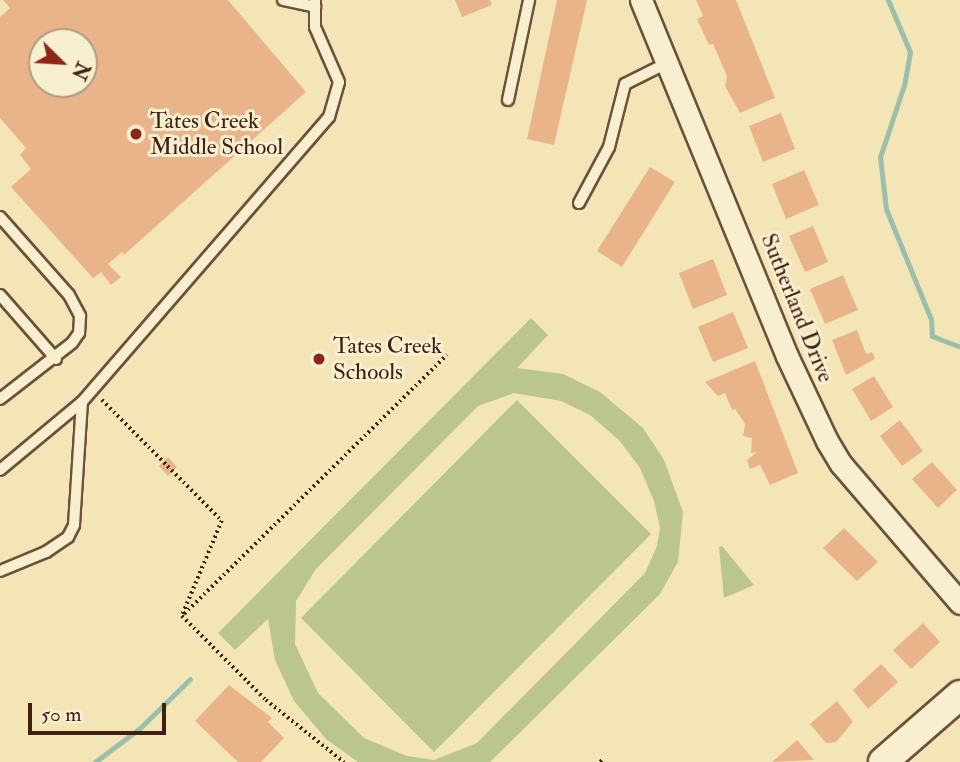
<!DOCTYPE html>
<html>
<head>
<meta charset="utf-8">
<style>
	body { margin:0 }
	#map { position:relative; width:960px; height:762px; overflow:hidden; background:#f4e5b7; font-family:"IM FELL Double Pica",serif }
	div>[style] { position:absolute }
	.green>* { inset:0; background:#bbc58e }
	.stream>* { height:5px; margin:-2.5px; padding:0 2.5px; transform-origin:2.5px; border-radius:2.5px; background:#9cbfac }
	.building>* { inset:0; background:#eab48b }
	.path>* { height:3.5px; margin-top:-1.75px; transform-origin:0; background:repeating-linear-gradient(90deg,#402012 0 2px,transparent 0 5.5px) }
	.roads { filter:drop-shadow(2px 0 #6d513b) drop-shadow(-2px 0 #6d513b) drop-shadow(0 2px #6d513b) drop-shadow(0 -2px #6d513b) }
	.lane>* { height:10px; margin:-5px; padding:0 5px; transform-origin:5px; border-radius:5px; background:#f8eed0 }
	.street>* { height:21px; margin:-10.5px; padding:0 10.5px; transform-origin:10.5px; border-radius:10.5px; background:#f8eed0 }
	.secondary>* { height:28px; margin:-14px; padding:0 14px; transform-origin:14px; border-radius:14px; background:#f8eed0 }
	.dots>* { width:19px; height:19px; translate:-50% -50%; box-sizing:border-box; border:4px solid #f8eed0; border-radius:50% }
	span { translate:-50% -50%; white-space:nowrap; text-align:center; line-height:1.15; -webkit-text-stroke:6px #f8eed0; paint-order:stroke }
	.poi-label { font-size:23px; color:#402012 }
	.left { translate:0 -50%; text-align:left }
	.street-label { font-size:23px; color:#402012 }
	.north { position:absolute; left:28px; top:28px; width:70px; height:70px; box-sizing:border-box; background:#f8eed0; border:2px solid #ae9c84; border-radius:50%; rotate:114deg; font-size:19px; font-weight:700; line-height:28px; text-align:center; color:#402012 }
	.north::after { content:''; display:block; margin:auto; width:24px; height:32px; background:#8f2418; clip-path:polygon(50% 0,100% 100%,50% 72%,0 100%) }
	.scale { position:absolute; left:28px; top:703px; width:138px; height:32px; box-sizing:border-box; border:4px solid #402012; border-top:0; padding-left:9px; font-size:21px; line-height:24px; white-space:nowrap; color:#402012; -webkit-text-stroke:5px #f8eed0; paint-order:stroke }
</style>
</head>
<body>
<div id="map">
	<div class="green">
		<i style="clip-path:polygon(evenodd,531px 318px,548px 335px,517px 368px,563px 374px,600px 392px,643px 428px,664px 460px,683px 512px,678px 562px,660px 594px,490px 762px,358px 762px,326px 739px,294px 701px,275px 660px,268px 619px,235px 650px,218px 633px,531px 318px,514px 393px,561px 401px,590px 415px,619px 440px,640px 468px,654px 501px,660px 528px,657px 546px,645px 573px,477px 743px,434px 760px,407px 756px,364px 738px,318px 693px,295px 644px,296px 601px,316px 569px,478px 406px,514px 393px)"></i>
		<i style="clip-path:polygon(517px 400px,651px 534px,434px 752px,301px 618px)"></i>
		<i style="clip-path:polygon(722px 546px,754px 585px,724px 598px,719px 547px)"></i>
	</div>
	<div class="stream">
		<i style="left:888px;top:0;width:56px;rotate:67.1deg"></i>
		<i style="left:910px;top:52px;width:34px;rotate:100deg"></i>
		<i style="left:904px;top:85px;width:76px;rotate:108.4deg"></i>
		<i style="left:880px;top:157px;width:52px;rotate:83.4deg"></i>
		<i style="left:886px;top:209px;width:119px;rotate:67.8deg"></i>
		<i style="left:931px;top:319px;width:17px;rotate:87deg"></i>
		<i style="left:932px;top:336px;width:30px;rotate:21deg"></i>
		<i style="left:95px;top:762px;width:56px;rotate:-37.1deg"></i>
		<i style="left:140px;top:728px;width:70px;rotate:-44.4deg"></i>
	</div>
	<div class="building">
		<i style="clip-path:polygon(evenodd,3px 0,228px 0,306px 92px,124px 255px,122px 252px,108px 264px,121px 277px,111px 285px,101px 272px,93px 278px,11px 187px,31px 169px,20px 155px,26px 148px,0 118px,0 17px,10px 8px,3px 0,42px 42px,84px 42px,84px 84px,42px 84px,42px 42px)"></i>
		<i style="clip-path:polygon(455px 0,490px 0,492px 5px,462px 17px)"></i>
		<i style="clip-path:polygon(557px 0,587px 0,554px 145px,527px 139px)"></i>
		<i style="clip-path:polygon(696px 0,736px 0,775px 98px,740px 113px,725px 86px,727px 76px,713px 44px,709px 45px,697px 19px,703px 16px)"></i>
		<i style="clip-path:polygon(781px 113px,795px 149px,763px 162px,749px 126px)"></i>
		<i style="clip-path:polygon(650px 167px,675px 182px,622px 267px,597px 251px)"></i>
		<i style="clip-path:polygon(804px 170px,819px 205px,786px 219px,772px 184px)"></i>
		<i style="clip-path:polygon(813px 226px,828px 262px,805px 272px,789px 236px)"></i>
		<i style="clip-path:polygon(713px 259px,727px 295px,693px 309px,679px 273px)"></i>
		<i style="clip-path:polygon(843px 275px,858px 310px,825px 324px,810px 289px)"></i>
		<i style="clip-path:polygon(733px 312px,748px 348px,713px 362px,698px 327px)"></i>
		<i style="clip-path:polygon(857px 330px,866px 354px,872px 352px,875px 359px,846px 375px,832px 340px)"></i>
		<i style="clip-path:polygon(755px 361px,798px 473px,770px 485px,760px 465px,750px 469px,747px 460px,757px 452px,751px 453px,752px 438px,743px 436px,745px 424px,735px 409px,732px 410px,725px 393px,718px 396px,705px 382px)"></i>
		<i style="clip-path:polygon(874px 376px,893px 407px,871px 421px,852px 389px)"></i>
		<i style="clip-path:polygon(900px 420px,923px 451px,902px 466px,880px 436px)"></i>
		<i style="clip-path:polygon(168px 457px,177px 467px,168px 476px,159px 466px)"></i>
		<i style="clip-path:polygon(932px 462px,957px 490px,938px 508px,912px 479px)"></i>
		<i style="clip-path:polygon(844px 528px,878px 562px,857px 581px,823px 548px)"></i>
		<i style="clip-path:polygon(923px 623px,940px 642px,911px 669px,893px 650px)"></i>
		<i style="clip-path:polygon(881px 664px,898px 682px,868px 709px,853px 690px)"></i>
		<i style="clip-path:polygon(229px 685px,272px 718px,268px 722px,284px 738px,261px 762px,238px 762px,195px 721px)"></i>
		<i style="clip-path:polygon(837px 701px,853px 722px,836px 742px,826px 743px,810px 724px)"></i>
		<i style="clip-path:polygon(797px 740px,814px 760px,772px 762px)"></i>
	</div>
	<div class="path">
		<i style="left:102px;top:400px;width:170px;rotate:45.2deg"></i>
		<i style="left:222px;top:521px;width:103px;rotate:112.8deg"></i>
		<i style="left:182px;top:616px;width:119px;rotate:45deg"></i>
		<i style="left:266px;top:700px;width:100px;rotate:38.5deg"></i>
		<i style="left:184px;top:614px;width:369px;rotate:-44.6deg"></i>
		<i style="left:600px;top:762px;width:3px;rotate:-45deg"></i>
	</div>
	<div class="roads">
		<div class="lane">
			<i style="left:283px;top:0;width:33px;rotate:12deg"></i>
			<i style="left:508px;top:100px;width:102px;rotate:-78.1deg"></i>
			<i style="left:579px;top:203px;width:64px;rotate:-61.8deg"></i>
			<i style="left:609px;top:147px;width:65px;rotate:-75.7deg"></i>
			<i style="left:625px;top:84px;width:47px;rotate:-26.6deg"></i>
			<i style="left:0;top:217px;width:104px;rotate:48.5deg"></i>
			<i style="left:69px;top:295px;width:24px;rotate:62deg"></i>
			<i style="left:80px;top:316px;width:17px;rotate:93deg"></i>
			<i style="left:79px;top:333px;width:12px;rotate:125deg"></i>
			<i style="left:72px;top:343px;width:91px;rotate:142.1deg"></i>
			<i style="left:0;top:295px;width:85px;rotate:48.8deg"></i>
			<i style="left:0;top:470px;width:107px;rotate:-39.7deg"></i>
			<i style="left:82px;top:402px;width:377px;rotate:-49.1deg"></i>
			<i style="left:329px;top:117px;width:36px;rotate:-74deg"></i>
			<i style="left:339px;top:82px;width:60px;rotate:-113.6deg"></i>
			<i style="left:315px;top:27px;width:27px;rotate:-90deg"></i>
			<i style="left:0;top:571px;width:50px;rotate:-22.4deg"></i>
			<i style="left:46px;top:552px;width:27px;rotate:-34deg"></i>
			<i style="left:68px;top:537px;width:13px;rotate:-63deg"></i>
			<i style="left:74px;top:525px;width:123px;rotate:-86.3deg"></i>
		</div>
		<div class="street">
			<i style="left:641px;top:0;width:385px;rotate:67.7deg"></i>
			<i style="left:787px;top:356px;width:94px;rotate:64.8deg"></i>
			<i style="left:827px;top:441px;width:27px;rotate:59deg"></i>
			<i style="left:841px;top:464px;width:183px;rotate:49.4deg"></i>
		</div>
		<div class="secondary">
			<i style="left:883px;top:762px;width:102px;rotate:-41deg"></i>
		</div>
	</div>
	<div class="dots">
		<i style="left:136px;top:134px;background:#8f2418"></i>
		<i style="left:319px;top:359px;background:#8f2418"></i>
	</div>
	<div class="poi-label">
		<span class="left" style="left:150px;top:134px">Tates Creek<br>Middle School</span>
		<span class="left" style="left:333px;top:359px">Tates Creek<br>Schools</span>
	</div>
	<div class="street-label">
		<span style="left:797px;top:308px;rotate:68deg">Sutherland Drive</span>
	</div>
	<div class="north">N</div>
	<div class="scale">50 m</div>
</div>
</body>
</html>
